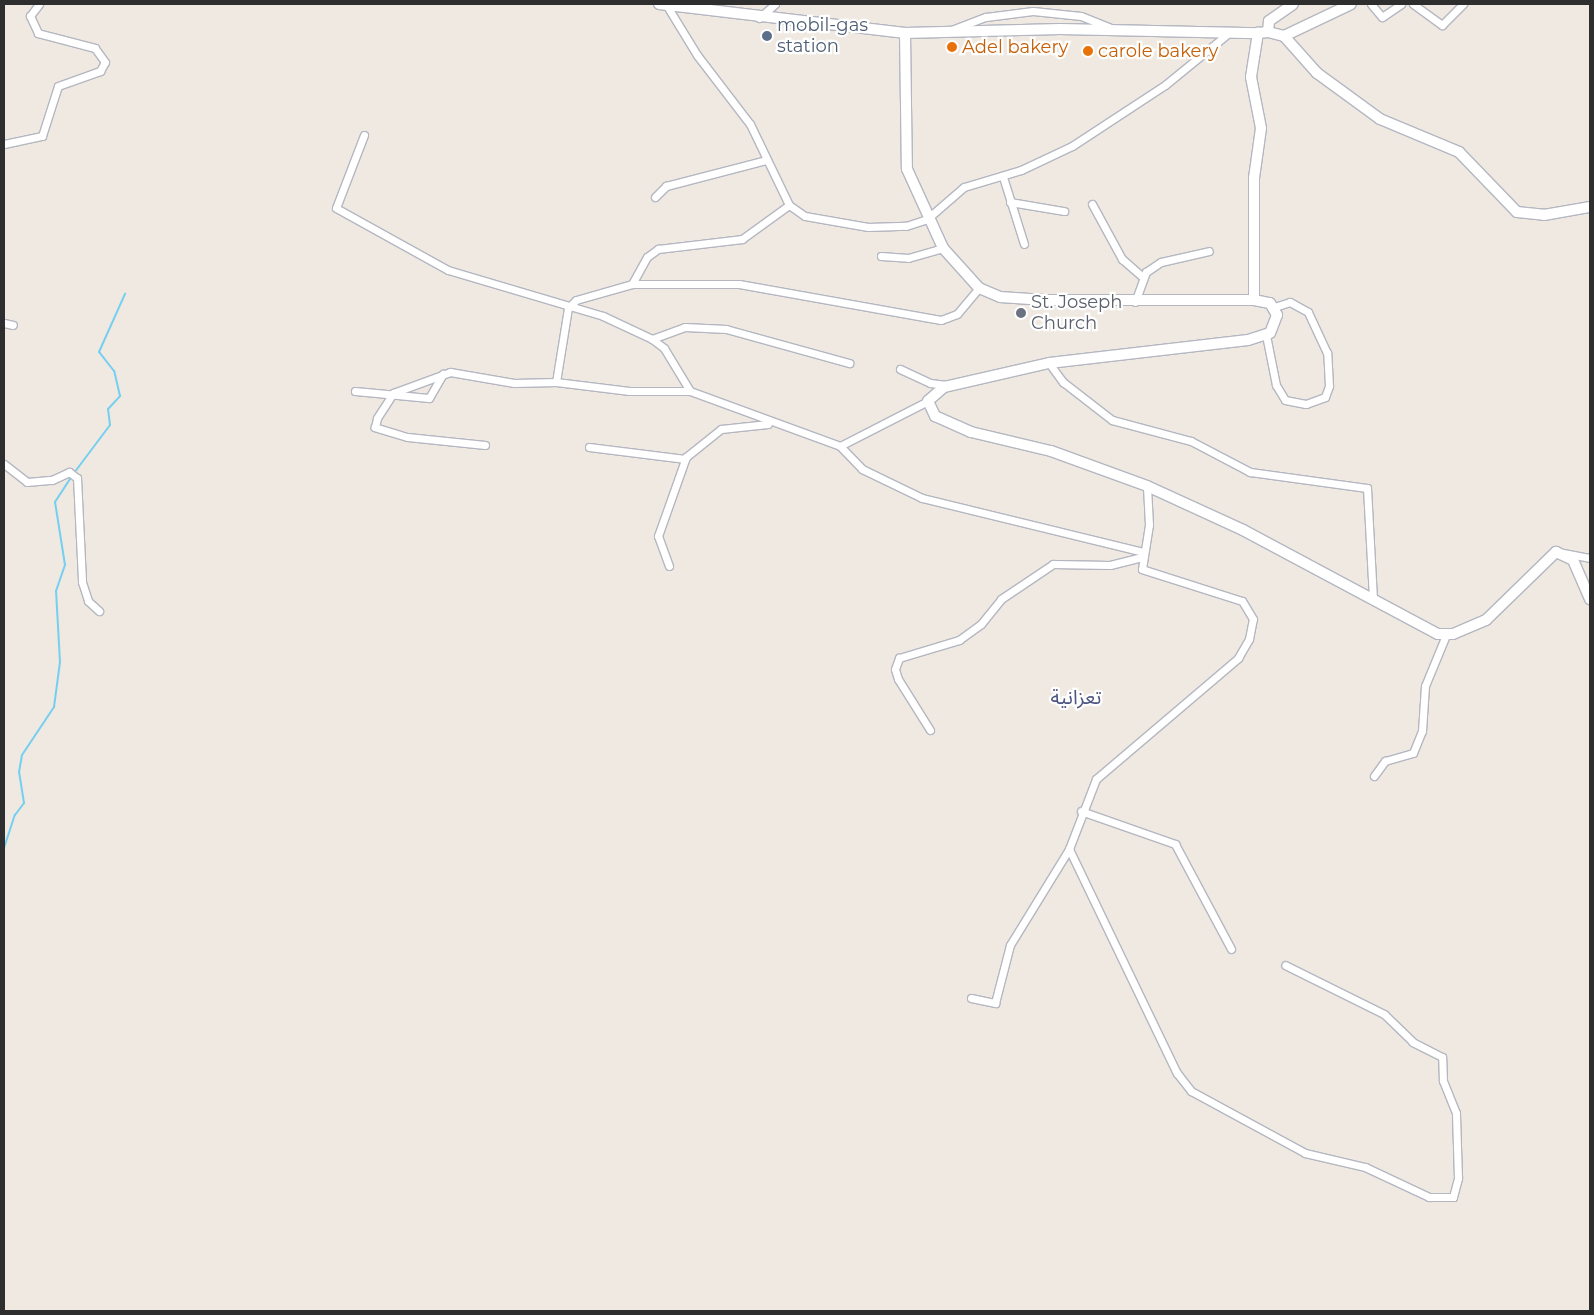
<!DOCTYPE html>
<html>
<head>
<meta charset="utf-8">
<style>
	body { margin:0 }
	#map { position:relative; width:1594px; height:1315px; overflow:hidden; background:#efe9e1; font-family:Montserrat,"Noto Sans Arabic",sans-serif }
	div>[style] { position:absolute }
	.stream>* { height:2px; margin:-1px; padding:0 1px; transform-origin:1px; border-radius:1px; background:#75cff0 }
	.roads { filter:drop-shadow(1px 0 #b4b7c1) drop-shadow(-1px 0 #b4b7c1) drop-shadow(0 1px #b4b7c1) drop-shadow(0 -1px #b4b7c1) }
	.street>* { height:7px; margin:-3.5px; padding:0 3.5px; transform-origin:3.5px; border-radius:3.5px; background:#fff }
	.secondary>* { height:10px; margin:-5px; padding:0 5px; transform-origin:5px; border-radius:5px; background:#fff }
	.dots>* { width:14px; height:14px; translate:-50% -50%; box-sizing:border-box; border:2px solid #fff; border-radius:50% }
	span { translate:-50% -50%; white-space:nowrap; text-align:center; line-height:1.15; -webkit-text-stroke:4.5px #fff; paint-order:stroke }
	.service-label { font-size:18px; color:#4e5e75 }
	.left { translate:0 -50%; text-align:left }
	.food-label { font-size:18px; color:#c56008 }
	.worship-label { font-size:18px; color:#5b616d }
	.quarter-label { font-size:20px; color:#4d5680 }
	.frame { position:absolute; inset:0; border:5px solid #2e2e2e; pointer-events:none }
</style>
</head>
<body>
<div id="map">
	<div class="stream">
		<i style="left:74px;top:473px;width:60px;rotate:-53.1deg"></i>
		<i style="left:110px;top:425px;width:16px;rotate:-97deg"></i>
		<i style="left:108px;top:409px;width:18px;rotate:-47deg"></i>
		<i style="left:120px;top:396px;width:26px;rotate:-103deg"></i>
		<i style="left:114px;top:371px;width:24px;rotate:-128deg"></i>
		<i style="left:99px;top:352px;width:64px;rotate:-65.9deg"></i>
		<i style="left:4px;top:848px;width:35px;rotate:-72deg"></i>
		<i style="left:15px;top:815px;width:15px;rotate:-53deg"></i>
		<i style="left:24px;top:803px;width:31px;rotate:-99deg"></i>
		<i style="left:19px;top:772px;width:17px;rotate:-80deg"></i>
		<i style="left:22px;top:755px;width:58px;rotate:-56.3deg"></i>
		<i style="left:54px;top:707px;width:45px;rotate:-82.4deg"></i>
		<i style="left:60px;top:662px;width:71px;rotate:-93.2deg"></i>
		<i style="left:56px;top:591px;width:28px;rotate:-71deg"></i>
		<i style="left:65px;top:565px;width:64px;rotate:-99deg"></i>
		<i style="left:55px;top:502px;width:30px;rotate:-57deg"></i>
	</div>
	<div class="roads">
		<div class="street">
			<i style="left:1371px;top:4px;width:17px;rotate:50deg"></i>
			<i style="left:1382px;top:17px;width:23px;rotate:-34deg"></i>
			<i style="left:1413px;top:4px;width:36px;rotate:36deg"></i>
			<i style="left:1442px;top:25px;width:30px;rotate:-45deg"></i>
			<i style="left:667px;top:6px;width:57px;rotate:58.5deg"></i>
			<i style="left:697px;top:55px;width:87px;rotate:52.5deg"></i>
			<i style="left:750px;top:124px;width:90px;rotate:64.3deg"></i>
			<i style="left:789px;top:205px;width:19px;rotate:35deg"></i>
			<i style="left:805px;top:216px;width:64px;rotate:9.9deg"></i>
			<i style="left:868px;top:227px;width:38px;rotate:-2deg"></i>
			<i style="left:906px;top:226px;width:22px;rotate:-18deg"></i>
			<i style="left:927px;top:219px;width:49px;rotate:-40.9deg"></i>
			<i style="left:964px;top:187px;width:59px;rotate:-16.6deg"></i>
			<i style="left:1021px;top:170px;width:56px;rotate:-25.2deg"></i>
			<i style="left:1072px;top:146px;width:111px;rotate:-33.3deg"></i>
			<i style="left:1165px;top:85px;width:84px;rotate:-39.2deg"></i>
			<i style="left:759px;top:18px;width:21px;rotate:-41deg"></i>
			<i style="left:954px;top:29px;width:34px;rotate:-21deg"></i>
			<i style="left:986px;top:17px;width:47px;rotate:-7.3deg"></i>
			<i style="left:1033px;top:11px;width:48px;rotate:5.9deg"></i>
			<i style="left:1081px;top:16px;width:31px;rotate:22deg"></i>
			<i style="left:364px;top:135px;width:78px;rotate:111deg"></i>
			<i style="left:336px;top:208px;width:128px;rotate:29deg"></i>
			<i style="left:448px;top:270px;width:162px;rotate:16.5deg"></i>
			<i style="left:603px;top:316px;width:54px;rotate:25.1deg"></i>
			<i style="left:4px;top:144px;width:39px;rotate:-12deg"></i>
			<i style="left:42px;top:136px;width:52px;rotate:-72.3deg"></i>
			<i style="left:58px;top:86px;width:45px;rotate:-19.7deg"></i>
			<i style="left:100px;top:71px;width:10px;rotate:-61deg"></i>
			<i style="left:105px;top:62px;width:17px;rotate:-126deg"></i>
			<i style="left:95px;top:48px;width:59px;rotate:-165.3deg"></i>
			<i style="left:38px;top:33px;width:19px;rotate:-115deg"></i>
			<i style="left:30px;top:16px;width:15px;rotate:-53deg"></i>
			<i style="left:1003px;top:177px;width:70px;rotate:72.6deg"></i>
			<i style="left:655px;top:197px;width:16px;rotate:-45deg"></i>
			<i style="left:666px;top:186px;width:103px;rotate:-14.6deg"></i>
			<i style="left:1010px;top:202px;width:55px;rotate:9.5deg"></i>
			<i style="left:1092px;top:204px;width:63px;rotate:61.4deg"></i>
			<i style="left:1122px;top:259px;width:28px;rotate:41deg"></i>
			<i style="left:881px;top:256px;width:27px;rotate:4deg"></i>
			<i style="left:908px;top:258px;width:36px;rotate:-16deg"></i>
			<i style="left:632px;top:284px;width:107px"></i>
			<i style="left:739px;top:284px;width:205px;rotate:10.1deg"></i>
			<i style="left:941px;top:320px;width:17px;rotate:-21deg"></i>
			<i style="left:957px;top:314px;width:34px;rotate:-50deg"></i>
			<i style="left:1135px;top:302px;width:32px;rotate:-70deg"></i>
			<i style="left:1146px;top:272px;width:18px;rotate:-34deg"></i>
			<i style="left:1161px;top:262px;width:49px;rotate:-12.9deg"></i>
			<i style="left:4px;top:323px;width:9px;rotate:13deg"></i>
			<i style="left:1266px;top:335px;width:51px;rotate:78.7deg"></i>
			<i style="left:1276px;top:385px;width:17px;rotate:59deg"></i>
			<i style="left:1285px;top:400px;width:21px;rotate:11deg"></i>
			<i style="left:1306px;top:404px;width:20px;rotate:-20deg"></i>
			<i style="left:1325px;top:397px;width:12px;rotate:-70deg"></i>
			<i style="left:1329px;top:386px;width:33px;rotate:-93deg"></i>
			<i style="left:1327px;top:353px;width:45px;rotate:-114.9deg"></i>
			<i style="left:1308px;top:312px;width:21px;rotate:-151deg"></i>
			<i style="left:1290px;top:302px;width:16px;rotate:162deg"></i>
			<i style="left:1049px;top:363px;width:24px;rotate:54deg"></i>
			<i style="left:1063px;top:382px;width:62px;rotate:37.8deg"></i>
			<i style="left:1112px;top:420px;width:82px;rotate:14.9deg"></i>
			<i style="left:1191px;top:441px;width:67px;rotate:27.7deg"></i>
			<i style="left:1250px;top:472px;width:118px;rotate:7.8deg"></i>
			<i style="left:1367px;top:488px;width:111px;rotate:86.9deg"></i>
			<i style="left:900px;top:369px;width:33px;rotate:25deg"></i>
			<i style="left:930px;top:383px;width:17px;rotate:7deg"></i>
			<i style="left:556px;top:382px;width:74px;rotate:7deg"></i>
			<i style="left:629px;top:391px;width:61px"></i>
			<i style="left:690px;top:391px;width:160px;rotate:20.1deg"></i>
			<i style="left:840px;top:446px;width:32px;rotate:46deg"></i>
			<i style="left:862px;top:469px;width:67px;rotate:25.8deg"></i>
			<i style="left:922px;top:498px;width:228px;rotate:13.7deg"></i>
			<i style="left:355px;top:391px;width:74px;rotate:5.4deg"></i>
			<i style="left:429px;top:398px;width:28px;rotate:-60deg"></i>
			<i style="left:690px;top:391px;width:50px;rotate:-121.2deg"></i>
			<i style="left:664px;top:348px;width:15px;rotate:-143deg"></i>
			<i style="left:652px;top:339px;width:35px;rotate:-20deg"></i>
			<i style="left:685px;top:327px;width:41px;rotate:2.8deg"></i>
			<i style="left:726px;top:329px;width:128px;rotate:15.5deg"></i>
			<i style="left:485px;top:445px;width:78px;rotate:-174.1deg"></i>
			<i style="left:407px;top:437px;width:34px;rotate:-163deg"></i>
			<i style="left:375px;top:427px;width:9px;rotate:-77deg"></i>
			<i style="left:377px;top:418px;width:30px;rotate:-57deg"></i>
			<i style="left:393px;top:393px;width:61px;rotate:-20.2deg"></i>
			<i style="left:450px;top:372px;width:65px;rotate:9.8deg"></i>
			<i style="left:514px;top:383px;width:42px;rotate:-1.4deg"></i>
			<i style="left:556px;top:382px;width:75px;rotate:-80.8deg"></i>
			<i style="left:568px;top:308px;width:11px;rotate:-45deg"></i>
			<i style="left:576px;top:300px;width:58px;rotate:-15.9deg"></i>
			<i style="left:632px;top:284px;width:31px;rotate:-61deg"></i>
			<i style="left:647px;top:257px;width:14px;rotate:-36deg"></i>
			<i style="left:658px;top:249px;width:85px;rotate:-6.8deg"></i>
			<i style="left:742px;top:239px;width:58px;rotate:-35.9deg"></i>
			<i style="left:840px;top:446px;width:99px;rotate:-27.1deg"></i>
			<i style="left:589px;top:447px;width:97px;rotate:7.1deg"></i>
			<i style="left:4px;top:464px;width:29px;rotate:38deg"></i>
			<i style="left:27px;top:482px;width:25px;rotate:-5deg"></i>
			<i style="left:52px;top:480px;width:19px;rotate:-25deg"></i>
			<i style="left:69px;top:472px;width:10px;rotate:37deg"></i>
			<i style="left:77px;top:478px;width:104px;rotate:87.2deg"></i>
			<i style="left:82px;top:582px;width:20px;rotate:72deg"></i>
			<i style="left:88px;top:601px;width:15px;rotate:42deg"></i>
			<i style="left:1564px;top:553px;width:26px;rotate:11deg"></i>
			<i style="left:669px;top:566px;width:32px;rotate:-110deg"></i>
			<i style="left:658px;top:536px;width:84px;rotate:-70.5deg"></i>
			<i style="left:686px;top:457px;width:45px;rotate:-38.7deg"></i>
			<i style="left:721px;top:429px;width:47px;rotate:-6.1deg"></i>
			<i style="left:930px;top:730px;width:60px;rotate:-122.1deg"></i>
			<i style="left:898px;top:679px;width:10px;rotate:-107deg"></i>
			<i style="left:895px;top:669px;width:12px;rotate:-70deg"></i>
			<i style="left:899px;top:658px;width:63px;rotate:-16.7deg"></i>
			<i style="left:959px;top:640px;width:27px;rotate:-36deg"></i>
			<i style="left:981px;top:624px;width:32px;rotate:-51deg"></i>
			<i style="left:1001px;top:599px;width:63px;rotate:-33.9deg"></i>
			<i style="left:1053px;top:564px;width:57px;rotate:1deg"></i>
			<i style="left:1110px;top:565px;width:33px;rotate:-14deg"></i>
			<i style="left:1374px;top:776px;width:19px;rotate:-54deg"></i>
			<i style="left:1385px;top:761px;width:29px;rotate:-16deg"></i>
			<i style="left:1413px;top:753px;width:24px;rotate:-68deg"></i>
			<i style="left:1422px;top:731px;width:45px;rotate:-86.2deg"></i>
			<i style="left:1425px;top:686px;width:55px;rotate:-67.6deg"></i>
			<i style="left:1081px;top:811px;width:100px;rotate:19.3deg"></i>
			<i style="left:1175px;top:844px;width:119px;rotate:61.9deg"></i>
			<i style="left:1069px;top:849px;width:249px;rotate:64.3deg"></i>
			<i style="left:1177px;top:1073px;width:23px;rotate:52deg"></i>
			<i style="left:1191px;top:1091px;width:130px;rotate:28.5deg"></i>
			<i style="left:1305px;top:1153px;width:62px;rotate:13.1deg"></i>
			<i style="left:1365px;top:1167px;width:71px;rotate:25.1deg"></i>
			<i style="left:1429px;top:1197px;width:24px"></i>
			<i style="left:1453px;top:1197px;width:20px;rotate:-75deg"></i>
			<i style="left:1458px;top:1178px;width:65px;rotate:-91.8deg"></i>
			<i style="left:1456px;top:1113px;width:35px;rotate:-112deg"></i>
			<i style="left:1443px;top:1081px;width:24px;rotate:-92deg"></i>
			<i style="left:1442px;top:1057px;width:33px;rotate:-153deg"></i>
			<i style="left:1413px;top:1042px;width:40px;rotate:-136deg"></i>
			<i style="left:1384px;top:1014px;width:110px;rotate:-153.7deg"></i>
			<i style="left:971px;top:998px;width:25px;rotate:12deg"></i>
			<i style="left:995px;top:1003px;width:60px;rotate:-75.5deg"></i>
			<i style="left:1010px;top:945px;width:113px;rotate:-58.4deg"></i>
			<i style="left:1069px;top:849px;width:75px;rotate:-68.9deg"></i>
			<i style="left:1096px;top:779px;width:187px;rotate:-40.4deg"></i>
			<i style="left:1238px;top:658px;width:22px;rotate:-60deg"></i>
			<i style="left:1249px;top:639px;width:20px;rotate:-79deg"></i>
			<i style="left:1253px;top:619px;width:21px;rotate:-121deg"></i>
			<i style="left:1242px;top:601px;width:105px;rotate:-162.3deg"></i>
			<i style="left:1142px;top:569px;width:45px;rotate:-81deg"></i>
			<i style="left:1149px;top:525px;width:39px;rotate:-93deg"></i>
		</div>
		<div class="secondary">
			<i style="left:659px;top:4px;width:248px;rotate:6.7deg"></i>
			<i style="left:905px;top:33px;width:155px;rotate:-1.5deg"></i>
			<i style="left:1060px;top:29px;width:198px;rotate:1.2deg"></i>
			<i style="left:1258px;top:33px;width:10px;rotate:-6deg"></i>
			<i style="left:1268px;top:32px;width:11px;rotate:-85deg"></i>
			<i style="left:1269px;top:21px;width:29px;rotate:-35deg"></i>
			<i style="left:1268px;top:32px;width:16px;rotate:14deg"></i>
			<i style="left:1284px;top:36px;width:50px;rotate:48.3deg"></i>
			<i style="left:1317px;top:73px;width:78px;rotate:36.1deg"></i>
			<i style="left:1380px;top:119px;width:86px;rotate:22.7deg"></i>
			<i style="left:1459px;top:152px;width:83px;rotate:46deg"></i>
			<i style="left:1517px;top:212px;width:27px;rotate:6deg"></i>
			<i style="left:1544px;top:215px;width:47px;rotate:-9.9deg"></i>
			<i style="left:905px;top:33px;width:136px;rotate:89.2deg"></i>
			<i style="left:907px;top:169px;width:87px;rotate:65.5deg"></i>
			<i style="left:943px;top:248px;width:54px;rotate:48deg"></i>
			<i style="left:979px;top:288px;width:23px;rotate:23deg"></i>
			<i style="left:1000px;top:297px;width:45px;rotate:3.8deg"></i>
			<i style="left:1045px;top:300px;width:209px"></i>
			<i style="left:1254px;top:300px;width:16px;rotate:11deg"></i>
			<i style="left:1270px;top:303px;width:14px;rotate:60deg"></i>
			<i style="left:1277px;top:315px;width:19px;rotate:111deg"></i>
			<i style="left:1270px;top:333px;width:23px;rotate:162deg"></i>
			<i style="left:1248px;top:340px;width:200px;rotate:173.4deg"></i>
			<i style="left:1049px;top:363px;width:108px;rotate:167.1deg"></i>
			<i style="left:944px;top:387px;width:21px;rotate:139deg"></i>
			<i style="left:928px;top:401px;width:17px;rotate:65deg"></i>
			<i style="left:935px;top:416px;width:39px;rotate:24deg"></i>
			<i style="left:971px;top:432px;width:82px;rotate:13.4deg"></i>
			<i style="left:1051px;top:451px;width:102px;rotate:20deg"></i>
			<i style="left:1147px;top:486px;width:106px;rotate:24.6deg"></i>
			<i style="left:1243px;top:530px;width:221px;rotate:28.1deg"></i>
			<i style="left:1438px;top:634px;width:15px"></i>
			<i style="left:1453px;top:634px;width:36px;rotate:-23deg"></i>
			<i style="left:1486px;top:620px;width:98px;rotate:-44.2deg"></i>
			<i style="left:1556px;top:552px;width:19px;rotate:25deg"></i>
			<i style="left:1573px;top:560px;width:43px;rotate:66.4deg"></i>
			<i style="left:1284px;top:36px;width:74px;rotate:-25.5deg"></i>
			<i style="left:1254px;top:300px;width:122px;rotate:-90deg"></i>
			<i style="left:1254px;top:178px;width:50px;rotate:-82deg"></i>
			<i style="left:1261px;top:128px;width:52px;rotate:-101.1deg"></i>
			<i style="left:1251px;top:77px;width:45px;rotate:-81deg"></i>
		</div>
	</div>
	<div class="dots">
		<i style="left:767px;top:36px;background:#5c6f8a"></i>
		<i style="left:952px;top:47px;background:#e8710a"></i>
		<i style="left:1088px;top:51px;background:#e8710a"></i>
		<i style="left:1021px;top:313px;background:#6b7280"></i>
	</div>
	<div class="service-label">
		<span class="left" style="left:777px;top:36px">mobil-gas<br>station</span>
	</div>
	<div class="food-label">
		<span class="left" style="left:962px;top:47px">Adel bakery</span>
		<span class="left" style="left:1098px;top:51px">carole bakery</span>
	</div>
	<div class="worship-label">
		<span class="left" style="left:1031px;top:313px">St. Joseph<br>Church</span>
	</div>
	<div class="quarter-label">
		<span style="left:1076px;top:697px">تعزانية</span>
	</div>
	<div class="frame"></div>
</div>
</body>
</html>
